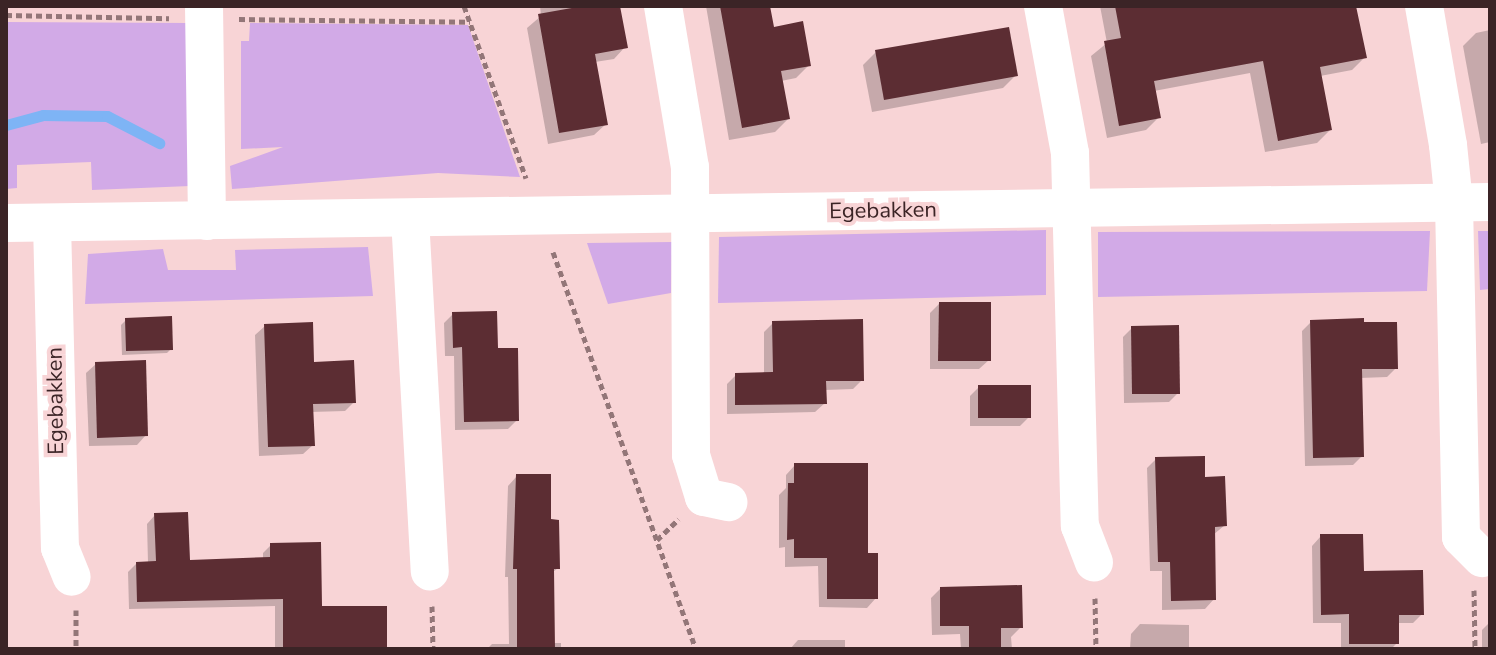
<!DOCTYPE html>
<html>
<head>
<meta charset="utf-8">
<style>
	body { margin:0 }
	#map { position:relative; width:1496px; height:655px; overflow:hidden; background:#f8d4d6; font-family:"Nunito Sans",sans-serif }
	div>[style] { position:absolute }
	.green>* { inset:0; background:#d2aae7 }
	.shadow>* { inset:0; background:#0003 }
	.stream>* { height:11px; margin:-5.5px; padding:0 5.5px; transform-origin:5.5px; border-radius:5.5px; background:#7eb4f5 }
	.building>* { inset:0; background:#5c2d33 }
	.path>* { height:5px; margin-top:-2.5px; transform-origin:0; background:repeating-linear-gradient(90deg,#937678 0 6px,transparent 0 10px) }
	.minor>* { height:38px; margin:-19px; padding:0 19px; transform-origin:19px; border-radius:19px; background:#fff }
	span { translate:-50% -50%; white-space:nowrap; text-align:center; line-height:1.15; -webkit-text-stroke:8px #f8d4d6; paint-order:stroke }
	.street-label { font-size:22px; color:#3b2426 }
	.frame { position:absolute; inset:0; border:8px solid #3b2426; pointer-events:none }
</style>
</head>
<body>
<div id="map">
	<div class="green">
		<i style="clip-path:polygon(6px 22px,189px 23px,190px 186px,92px 190px,91px 162px,17px 165px,17px 188px,6px 189px)"></i>
		<i style="clip-path:polygon(250px 23px,468px 25px,520px 177px,438px 173px,232px 189px,230px 166px,283px 147px,241px 149px,241px 41px,249px 41px)"></i>
		<i style="clip-path:polygon(1046px 230px,1046px 295px,718px 303px,719px 237px)"></i>
		<i style="clip-path:polygon(1430px 231px,1427px 291px,1098px 297px,1098px 232px)"></i>
		<i style="clip-path:polygon(1478px 231px,1490px 231px,1490px 289px,1480px 290px)"></i>
		<i style="clip-path:polygon(672px 242px,671px 293px,608px 304px,587px 243px)"></i>
		<i style="clip-path:polygon(368px 247px,373px 296px,85px 304px,88px 254px,163px 249px,168px 270px,236px 270px,235px 250px)"></i>
	</div>
	<div class="shadow">
		<i style="clip-path:polygon(540px 6px,618px 6px,625px 47px,614px 59px,595px 62px,606px 124px,594px 135px,548px 144px,527px 28px,541px 16px)"></i>
		<i style="clip-path:polygon(706px 6px,768px 6px,772px 29px,809px 65px,796px 78px,781px 81px,788px 119px,775px 132px,729px 140px)"></i>
		<i style="clip-path:polygon(1100px 6px,1301px 6px,1365px 57px,1352px 70px,1320px 76px,1330px 130px,1317px 143px,1265px 152px,1250px 73px,1154px 91px,1159px 117px,1146px 130px,1107px 138px,1091px 56px,1107px 43px)"></i>
		<i style="clip-path:polygon(1490px 30px,1490px 142px,1481px 144px,1463px 46px,1476px 33px)"></i>
		<i style="clip-path:polygon(876px 52px,1016px 75px,1003px 88px,872px 112px,863px 65px)"></i>
		<i style="clip-path:polygon(939px 304px,989px 360px,979px 369px,930px 369px,930px 313px)"></i>
		<i style="clip-path:polygon(453px 314px,496px 350px,517px 420px,508px 429px,455px 430px,454px 356px,445px 356px,444px 323px)"></i>
		<i style="clip-path:polygon(126px 320px,171px 349px,167px 353px,122px 355px,121px 325px)"></i>
		<i style="clip-path:polygon(1311px 322px,1396px 368px,1387px 377px,1360px 378px,1362px 456px,1353px 465px,1305px 466px,1302px 331px)"></i>
		<i style="clip-path:polygon(773px 323px,862px 380px,853px 389px,825px 390px,825px 403px,815px 412px,727px 414px,727px 384px,736px 375px,764px 374px,764px 332px)"></i>
		<i style="clip-path:polygon(265px 326px,354px 402px,345px 411px,311px 412px,313px 445px,303px 454px,259px 456px,255px 335px)"></i>
		<i style="clip-path:polygon(1132px 328px,1178px 393px,1169px 402px,1124px 403px,1123px 337px)"></i>
		<i style="clip-path:polygon(96px 364px,146px 435px,137px 445px,89px 446px,86px 373px)"></i>
		<i style="clip-path:polygon(979px 387px,1029px 417px,1020px 426px,970px 426px,970px 396px)"></i>
		<i style="clip-path:polygon(1490px 399px,1490px 439px,1489px 439px,1488px 401px)"></i>
		<i style="clip-path:polygon(1156px 459px,1203px 479px,1225px 525px,1213px 535px,1214px 599px,1205px 609px,1162px 610px,1162px 571px,1150px 571px,1147px 468px)"></i>
		<i style="clip-path:polygon(795px 465px,866px 555px,876px 598px,867px 608px,819px 607px,818px 566px,785px 567px,785px 547px,779px 548px,779px 495px,786px 488px,786px 475px)"></i>
		<i style="clip-path:polygon(517px 476px,549px 521px,558px 568px,552px 573px,553px 643px,561px 643px,561px 649px,487px 649px,492px 644px,509px 644px,508px 577px,505px 577px,508px 486px)"></i>
		<i style="clip-path:polygon(155px 515px,188px 562px,263px 559px,263px 553px,271px 545px,320px 608px,385px 649px,275px 649px,275px 606px,129px 609px,128px 572px,136px 564px,148px 563px,147px 524px)"></i>
		<i style="clip-path:polygon(1321px 536px,1362px 573px,1422px 614px,1413px 623px,1397px 623px,1397px 643px,1391px 649px,1341px 649px,1341px 623px,1313px 623px,1312px 546px)"></i>
		<i style="clip-path:polygon(940px 589px,1021px 627px,1011px 637px,1012px 649px,961px 649px,960px 634px,932px 635px,931px 598px)"></i>
		<i style="clip-path:polygon(1490px 622px,1490px 649px,1482px 649px,1482px 630px)"></i>
		<i style="clip-path:polygon(1140px 624px,1189px 625px,1189px 649px,1130px 649px,1131px 634px)"></i>
		<i style="clip-path:polygon(798px 640px,845px 640px,845px 649px,790px 649px)"></i>
	</div>
	<div class="stream">
		<i style="left:6px;top:125px;width:38px;rotate:-15deg"></i>
		<i style="left:43px;top:115px;width:64px;rotate:0.9deg"></i>
		<i style="left:107px;top:116px;width:59px;rotate:27.4deg"></i>
	</div>
	<div class="building">
		<i style="clip-path:polygon(583px 6px,620px 6px,628px 48px,595px 54px,608px 125px,559px 133px,538px 14px)"></i>
		<i style="clip-path:polygon(720px 6px,770px 6px,774px 27px,803px 21px,811px 66px,781px 71px,790px 119px,742px 128px)"></i>
		<i style="clip-path:polygon(1115px 6px,1356px 6px,1367px 58px,1320px 67px,1332px 130px,1278px 141px,1263px 61px,1154px 81px,1161px 118px,1119px 126px,1104px 41px,1121px 38px)"></i>
		<i style="clip-path:polygon(1009px 27px,1018px 76px,884px 100px,875px 50px)"></i>
		<i style="clip-path:polygon(939px 302px,991px 302px,991px 361px,938px 361px)"></i>
		<i style="clip-path:polygon(497px 311px,498px 348px,518px 348px,519px 421px,464px 422px,462px 347px,453px 348px,452px 312px)"></i>
		<i style="clip-path:polygon(172px 316px,173px 350px,126px 351px,125px 318px)"></i>
		<i style="clip-path:polygon(1364px 318px,1364px 322px,1397px 322px,1398px 369px,1362px 369px,1364px 457px,1313px 458px,1310px 320px)"></i>
		<i style="clip-path:polygon(863px 319px,864px 381px,826px 381px,827px 404px,735px 405px,735px 373px,773px 372px,772px 321px)"></i>
		<i style="clip-path:polygon(313px 322px,314px 362px,354px 360px,356px 403px,313px 404px,315px 446px,268px 447px,264px 324px)"></i>
		<i style="clip-path:polygon(1179px 325px,1180px 394px,1132px 394px,1131px 326px)"></i>
		<i style="clip-path:polygon(146px 360px,148px 436px,97px 438px,95px 362px)"></i>
		<i style="clip-path:polygon(978px 385px,1031px 385px,1031px 418px,978px 418px)"></i>
		<i style="clip-path:polygon(1205px 456px,1205px 477px,1225px 476px,1227px 526px,1215px 527px,1216px 600px,1171px 601px,1170px 562px,1158px 562px,1155px 457px)"></i>
		<i style="clip-path:polygon(794px 463px,868px 463px,868px 553px,878px 553px,878px 599px,827px 599px,827px 558px,794px 558px,794px 539px,787px 540px,788px 483px,794px 483px)"></i>
		<i style="clip-path:polygon(516px 474px,551px 474px,551px 519px,559px 520px,560px 569px,554px 569px,555px 649px,517px 649px,517px 569px,513px 569px)"></i>
		<i style="clip-path:polygon(188px 512px,190px 560px,270px 557px,270px 543px,321px 542px,322px 606px,387px 606px,387px 649px,283px 649px,283px 599px,137px 602px,136px 562px,156px 561px,154px 513px)"></i>
		<i style="clip-path:polygon(1320px 534px,1363px 534px,1364px 571px,1423px 570px,1424px 615px,1399px 615px,1399px 644px,1349px 644px,1349px 614px,1321px 615px)"></i>
		<i style="clip-path:polygon(1022px 585px,1023px 628px,1001px 628px,1001px 649px,969px 649px,969px 626px,940px 626px,940px 587px)"></i>
	</div>
	<div class="path">
		<i style="left:464px;top:6px;width:183px;rotate:70.2deg"></i>
		<i style="left:6px;top:15px;width:163px;rotate:1.1deg"></i>
		<i style="left:239px;top:19px;width:231px;rotate:0.7deg"></i>
		<i style="left:553px;top:252px;width:422px;rotate:70.2deg"></i>
		<i style="left:657px;top:540px;width:30px;rotate:-44deg"></i>
		<i style="left:1474px;top:590px;width:59px;rotate:89deg"></i>
		<i style="left:1095px;top:598px;width:51px;rotate:88.9deg"></i>
		<i style="left:432px;top:606px;width:43px;rotate:88.7deg"></i>
		<i style="left:76px;top:610px;width:39px;rotate:90deg"></i>
	</div>
	<div class="minor">
		<i style="left:204px;top:6px;width:215px;rotate:89.2deg"></i>
		<i style="left:663px;top:6px;width:163px;rotate:80.5deg"></i>
		<i style="left:690px;top:167px;width:288px;rotate:89.8deg"></i>
		<i style="left:691px;top:455px;width:44px;rotate:72.8deg"></i>
		<i style="left:704px;top:497px;width:25px;rotate:12deg"></i>
		<i style="left:1043px;top:6px;width:149px;rotate:79.6deg"></i>
		<i style="left:1070px;top:153px;width:373px;rotate:88.5deg"></i>
		<i style="left:1080px;top:526px;width:39px;rotate:69deg"></i>
		<i style="left:1424px;top:6px;width:141px;rotate:80.2deg"></i>
		<i style="left:1448px;top:145px;width:58px;rotate:84.1deg"></i>
		<i style="left:1454px;top:203px;width:334px;rotate:88.8deg"></i>
		<i style="left:1461px;top:537px;width:30px;rotate:45deg"></i>
		<i style="left:410px;top:218px;width:354px;rotate:86.8deg"></i>
		<i style="left:6px;top:223px;width:1484px;rotate:-0.81deg"></i>
		<i style="left:52px;top:223px;width:325px;rotate:88.6deg"></i>
		<i style="left:60px;top:548px;width:31px;rotate:68deg"></i>
	</div>
	<div class="street-label">
		<span style="left:883px;top:211px;rotate:-1deg">Egebakken</span>
		<span style="left:56px;top:401px;rotate:-91deg">Egebakken</span>
	</div>
	<div class="frame"></div>
</div>
</body>
</html>
